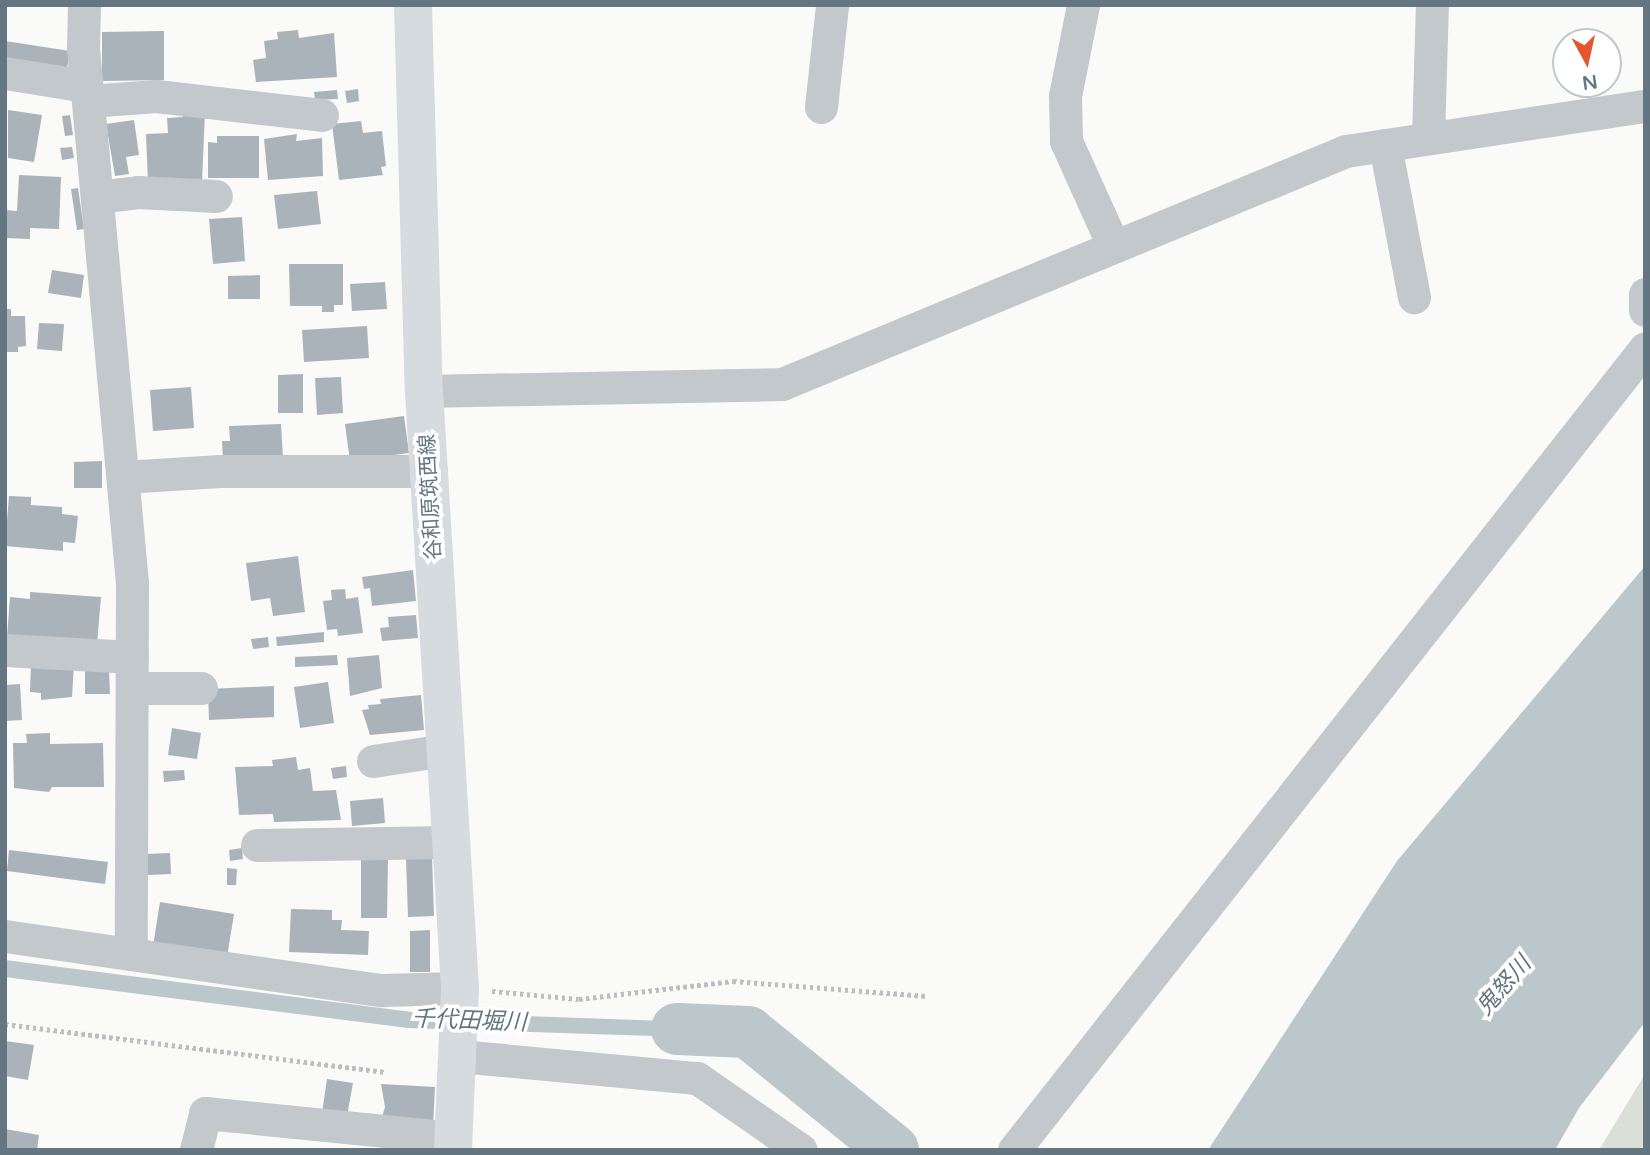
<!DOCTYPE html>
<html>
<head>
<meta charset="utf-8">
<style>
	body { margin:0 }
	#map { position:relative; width:1650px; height:1155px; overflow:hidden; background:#fafaf8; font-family:"Varela Round","Noto Sans JP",sans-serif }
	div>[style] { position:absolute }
	.green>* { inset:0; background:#dadfd7 }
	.water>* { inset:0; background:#bbc7cb }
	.river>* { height:52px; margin:-26px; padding:0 26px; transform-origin:26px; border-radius:26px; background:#bbc7cb }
	.building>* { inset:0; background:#aab3b9 }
	.path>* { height:4.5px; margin-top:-2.25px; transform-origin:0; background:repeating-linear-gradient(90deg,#bbbfc2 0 3.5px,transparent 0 7px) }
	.minor>* { height:33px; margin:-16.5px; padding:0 16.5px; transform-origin:16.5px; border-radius:16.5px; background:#c3c8cc }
	.major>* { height:38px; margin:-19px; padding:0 19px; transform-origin:19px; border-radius:19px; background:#d6dbdf }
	span { translate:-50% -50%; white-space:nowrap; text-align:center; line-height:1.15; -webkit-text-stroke:7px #fff; paint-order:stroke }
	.street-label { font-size:21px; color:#657683 }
	.water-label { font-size:23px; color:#60757c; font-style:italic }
	.frame { position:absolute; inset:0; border:7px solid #657683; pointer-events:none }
	.north { position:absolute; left:1552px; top:28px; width:70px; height:70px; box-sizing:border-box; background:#fff; border:2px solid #c1c8cd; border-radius:50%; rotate:172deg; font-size:19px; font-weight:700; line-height:28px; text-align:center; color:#657683 }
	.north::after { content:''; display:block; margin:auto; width:24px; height:32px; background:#e4572e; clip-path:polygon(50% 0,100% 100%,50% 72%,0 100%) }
</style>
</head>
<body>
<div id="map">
	<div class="green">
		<i style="clip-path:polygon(1645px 1074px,1645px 1150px,1599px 1150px)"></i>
	</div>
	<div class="water">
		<i style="clip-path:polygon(1645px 566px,1645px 1022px,1579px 1108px,1555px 1150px,1208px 1150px,1397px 861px)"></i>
		<i style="clip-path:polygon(5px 960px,412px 1012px,750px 1024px,746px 1039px,408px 1028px,5px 977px)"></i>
	</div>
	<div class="river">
		<i style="left:677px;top:1029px;width:71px;rotate:2.4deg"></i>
		<i style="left:748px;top:1032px;width:187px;rotate:39.1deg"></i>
	</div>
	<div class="building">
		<i style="clip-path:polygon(298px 30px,299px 38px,334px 33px,337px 77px,256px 82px,253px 60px,266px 58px,264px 41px,278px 39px,277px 32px)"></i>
		<i style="clip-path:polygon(164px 31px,164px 80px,102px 81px,102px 32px)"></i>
		<i style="clip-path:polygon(5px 41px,70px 51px,66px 75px,5px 67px)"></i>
		<i style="clip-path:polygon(358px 89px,359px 101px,347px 103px,345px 91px)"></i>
		<i style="clip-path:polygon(337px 90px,338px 99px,315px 100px,314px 92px)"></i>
		<i style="clip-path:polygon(8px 110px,42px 115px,34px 162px,8px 158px)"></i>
		<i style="clip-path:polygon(181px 110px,205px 111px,202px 182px,148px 182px,146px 134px,168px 133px,167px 118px,183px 117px)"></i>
		<i style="clip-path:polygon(70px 115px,73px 135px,65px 136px,62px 116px)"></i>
		<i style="clip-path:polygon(134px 120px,139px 155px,126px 157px,129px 174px,115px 176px,106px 124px)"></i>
		<i style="clip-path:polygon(361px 121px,363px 133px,382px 131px,386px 166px,381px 167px,383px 175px,339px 180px,332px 124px)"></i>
		<i style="clip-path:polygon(297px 134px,296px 141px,322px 138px,323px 176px,268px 180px,264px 139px)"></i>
		<i style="clip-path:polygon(217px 136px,259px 136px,259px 178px,208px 178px,208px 142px,217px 143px)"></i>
		<i style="clip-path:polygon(72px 147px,74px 158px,62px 160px,60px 148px)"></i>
		<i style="clip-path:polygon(19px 175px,61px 177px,59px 229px,30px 228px,30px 239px,5px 238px,5px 210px,17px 211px)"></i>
		<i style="clip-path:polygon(78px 188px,84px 229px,77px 230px,71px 189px)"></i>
		<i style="clip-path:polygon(317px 191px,321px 224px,278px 229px,274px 195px)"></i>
		<i style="clip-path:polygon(242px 217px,245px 261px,213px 264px,209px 219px)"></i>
		<i style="clip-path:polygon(289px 264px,343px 264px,343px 305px,334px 305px,334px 312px,322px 312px,322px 306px,290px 306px)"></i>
		<i style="clip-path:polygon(52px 270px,84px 275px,81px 298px,48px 293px)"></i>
		<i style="clip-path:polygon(260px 275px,260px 299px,228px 299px,228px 276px)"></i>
		<i style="clip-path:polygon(385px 282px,387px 309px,352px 311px,350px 284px)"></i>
		<i style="clip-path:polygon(5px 309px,11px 309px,11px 316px,25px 316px,26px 346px,18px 347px,18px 352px,5px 352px)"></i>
		<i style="clip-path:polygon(39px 323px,64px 324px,62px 351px,37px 349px)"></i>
		<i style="clip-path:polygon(367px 326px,369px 358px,304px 362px,302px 330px)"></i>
		<i style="clip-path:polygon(303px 374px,303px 413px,278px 413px,278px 375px)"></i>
		<i style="clip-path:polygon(341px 377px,343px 413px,317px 415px,315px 378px)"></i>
		<i style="clip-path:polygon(191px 387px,194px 428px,153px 431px,150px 390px)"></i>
		<i style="clip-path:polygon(404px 416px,409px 453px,350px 461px,345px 424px)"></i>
		<i style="clip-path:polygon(281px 424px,283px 458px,223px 460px,222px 441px,230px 441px,229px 426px)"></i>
		<i style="clip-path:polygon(102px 461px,102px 488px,74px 488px,74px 462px)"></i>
		<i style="clip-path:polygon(9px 496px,31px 497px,31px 505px,62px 507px,62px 514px,78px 516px,75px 543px,63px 542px,63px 551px,5px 546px)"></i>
		<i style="clip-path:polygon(298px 556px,305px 612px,273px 616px,270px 598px,251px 601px,246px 563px)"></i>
		<i style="clip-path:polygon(413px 570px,416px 601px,372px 606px,370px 588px,364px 589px,362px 577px)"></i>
		<i style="clip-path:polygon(345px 589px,346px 599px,358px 597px,363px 633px,338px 636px,337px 629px,327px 630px,323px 601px,332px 600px,331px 590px)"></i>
		<i style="clip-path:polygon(30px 592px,101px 597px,97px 644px,7px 637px,10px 597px,30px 599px)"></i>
		<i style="clip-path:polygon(416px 615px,418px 638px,382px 641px,380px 628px,389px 627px,388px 617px)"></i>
		<i style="clip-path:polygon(324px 632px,324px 642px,277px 646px,276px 637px)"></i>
		<i style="clip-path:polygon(268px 637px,269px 647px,253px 649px,251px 639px)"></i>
		<i style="clip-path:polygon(337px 655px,338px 665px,295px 667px,295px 657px)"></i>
		<i style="clip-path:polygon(379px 655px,382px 688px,350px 696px,347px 658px)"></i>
		<i style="clip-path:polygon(31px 663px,74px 664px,72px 697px,41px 700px,41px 693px,30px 692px)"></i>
		<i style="clip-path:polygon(85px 670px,109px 670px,110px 694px,85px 694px)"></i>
		<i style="clip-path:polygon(328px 682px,334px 723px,300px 728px,294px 687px)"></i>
		<i style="clip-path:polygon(20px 684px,22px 720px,5px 721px,5px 685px)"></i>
		<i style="clip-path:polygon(274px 686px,274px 717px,209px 720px,208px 689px)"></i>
		<i style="clip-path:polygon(421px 695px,424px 730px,370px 735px,362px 710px,369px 709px,368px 705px,381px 704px,380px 699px)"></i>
		<i style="clip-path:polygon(172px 728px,201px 733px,197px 759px,168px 755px)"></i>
		<i style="clip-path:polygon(50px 733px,50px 744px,103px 743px,104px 787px,52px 787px,49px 792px,14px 788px,13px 743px,27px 743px,26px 734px)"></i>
		<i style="clip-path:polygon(296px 757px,298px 770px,310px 768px,313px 791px,336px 790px,341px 820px,274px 822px,273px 814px,239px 815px,235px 767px,273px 766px,272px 760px)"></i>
		<i style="clip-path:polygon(346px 766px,347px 777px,333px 779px,331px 768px)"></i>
		<i style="clip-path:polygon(184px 770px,185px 780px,164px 782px,163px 771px)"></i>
		<i style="clip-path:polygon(383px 798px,385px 823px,352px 826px,350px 801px)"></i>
		<i style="clip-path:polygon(242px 848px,243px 859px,230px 861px,229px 850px)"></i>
		<i style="clip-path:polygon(9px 850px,108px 862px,105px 884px,7px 871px)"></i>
		<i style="clip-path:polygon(170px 853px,171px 874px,147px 875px,146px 854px)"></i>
		<i style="clip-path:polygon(432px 857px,434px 916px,408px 917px,406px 858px)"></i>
		<i style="clip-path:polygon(361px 859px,388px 859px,387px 918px,361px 918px)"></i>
		<i style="clip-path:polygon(227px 868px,237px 869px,236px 885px,227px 885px)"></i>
		<i style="clip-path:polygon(160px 902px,234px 914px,227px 957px,153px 946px)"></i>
		<i style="clip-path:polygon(291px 909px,332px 910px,332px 920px,342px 920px,341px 930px,369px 931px,368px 955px,289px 952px)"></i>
		<i style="clip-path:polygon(430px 930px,430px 972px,410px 972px,410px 931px)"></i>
		<i style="clip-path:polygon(5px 1041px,34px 1045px,28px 1080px,5px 1076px)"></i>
		<i style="clip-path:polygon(327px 1079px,353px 1083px,347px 1116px,322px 1113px)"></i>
		<i style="clip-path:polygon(381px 1084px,435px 1087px,433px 1127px,380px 1124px,385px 1107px)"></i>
		<i style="clip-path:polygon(5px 1129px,39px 1135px,37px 1150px,5px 1150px)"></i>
	</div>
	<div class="path">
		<i style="left:492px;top:991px;width:87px;rotate:5.3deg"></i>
		<i style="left:579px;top:999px;width:155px;rotate:-6.7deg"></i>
		<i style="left:733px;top:981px;width:195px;rotate:4.4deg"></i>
		<i style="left:5px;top:1024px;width:385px;rotate:7.2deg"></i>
	</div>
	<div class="minor">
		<i style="left:84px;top:5px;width:43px;rotate:91.3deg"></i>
		<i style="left:83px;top:48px;width:537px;rotate:84.77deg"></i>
		<i style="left:132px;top:583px;width:371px;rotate:90.2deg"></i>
		<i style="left:1083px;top:5px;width:93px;rotate:101.2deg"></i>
		<i style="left:1065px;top:96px;width:45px;rotate:88.7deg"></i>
		<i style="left:1066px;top:141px;width:114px;rotate:65.7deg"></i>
		<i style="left:5px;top:73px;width:82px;rotate:9.1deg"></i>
		<i style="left:88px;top:101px;width:68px;rotate:-4.2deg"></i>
		<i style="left:156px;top:96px;width:167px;rotate:6.5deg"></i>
		<i style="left:821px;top:107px;width:103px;rotate:-83.8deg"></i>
		<i style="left:1428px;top:137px;width:132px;rotate:-88.3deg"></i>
		<i style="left:1385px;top:145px;width:155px;rotate:79.2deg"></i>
		<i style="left:97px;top:197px;width:41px;rotate:-7deg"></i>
		<i style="left:138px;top:192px;width:78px;rotate:2.9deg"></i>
		<i style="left:1645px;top:294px;width:16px;rotate:90deg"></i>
		<i style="left:424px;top:391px;width:358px;rotate:-1.1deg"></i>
		<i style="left:782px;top:384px;width:610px;rotate:-22.45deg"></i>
		<i style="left:1346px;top:151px;width:302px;rotate:-8.6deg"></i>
		<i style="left:123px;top:477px;width:97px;rotate:-3.5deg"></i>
		<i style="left:220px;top:471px;width:211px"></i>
		<i style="left:5px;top:650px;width:127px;rotate:3.2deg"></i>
		<i style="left:132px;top:688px;width:69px"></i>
		<i style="left:373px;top:761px;width:73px;rotate:-8.7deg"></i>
		<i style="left:257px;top:845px;width:193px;rotate:-0.9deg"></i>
		<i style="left:5px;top:936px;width:381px;rotate:8.2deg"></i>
		<i style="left:382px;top:990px;width:78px;rotate:-1.5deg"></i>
		<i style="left:459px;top:1056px;width:239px;rotate:5.3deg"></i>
		<i style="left:697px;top:1078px;width:126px;rotate:34.7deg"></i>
		<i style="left:196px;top:1150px;width:38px;rotate:-76deg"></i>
		<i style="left:205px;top:1113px;width:250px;rotate:5.7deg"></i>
		<i style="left:1014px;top:1150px;width:1020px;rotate:-51.8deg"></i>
	</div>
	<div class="major">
		<i style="left:413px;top:5px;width:386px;rotate:88.4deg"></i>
		<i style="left:424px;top:391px;width:598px;rotate:86.55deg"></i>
		<i style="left:460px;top:988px;width:162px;rotate:92.5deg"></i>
	</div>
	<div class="street-label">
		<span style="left:431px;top:497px;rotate:-93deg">谷和原筑西線</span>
	</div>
	<div class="water-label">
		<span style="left:1504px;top:986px;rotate:-49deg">鬼怒川</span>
		<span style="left:469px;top:1021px;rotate:2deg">千代田堀川</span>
	</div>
	<div class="frame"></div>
	<div class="north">N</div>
</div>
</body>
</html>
